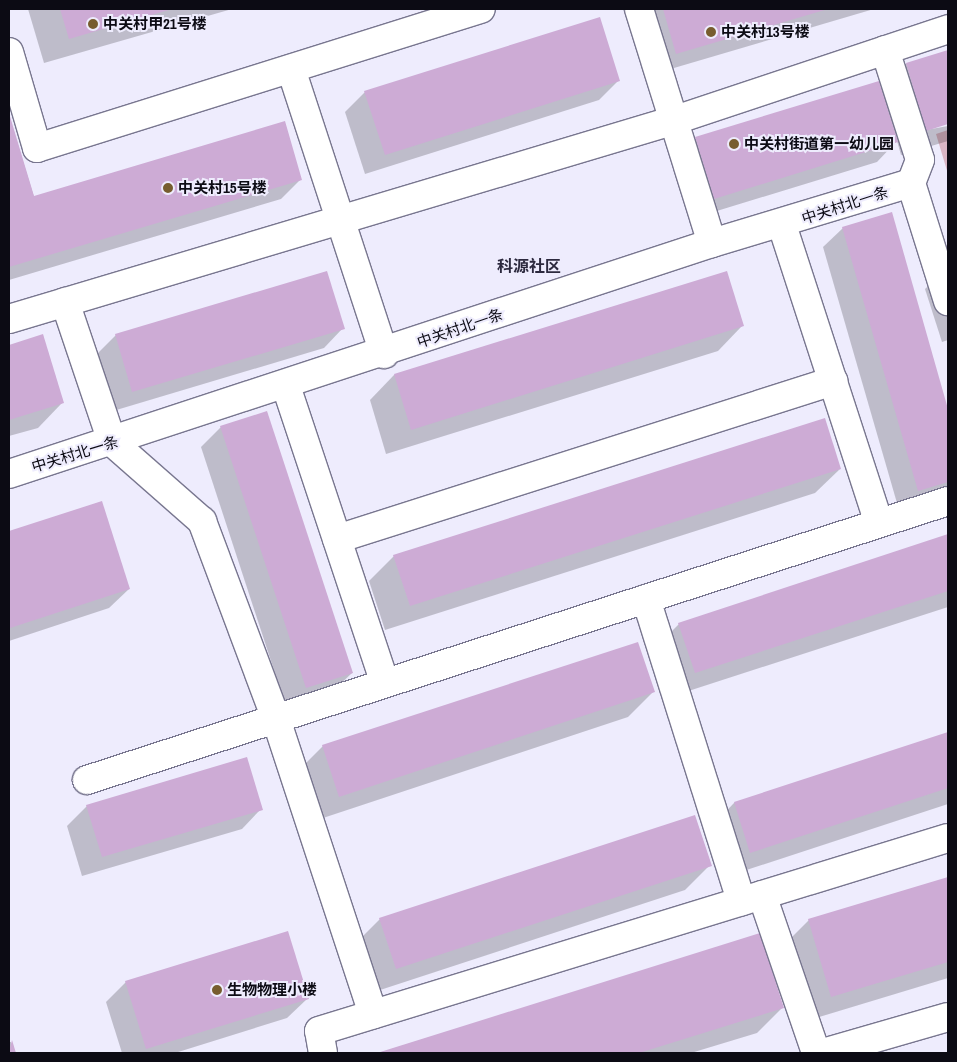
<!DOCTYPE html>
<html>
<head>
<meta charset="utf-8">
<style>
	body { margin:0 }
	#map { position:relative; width:957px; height:1062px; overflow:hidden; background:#eeecfd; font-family:"Archivo Narrow","Noto Sans SC",sans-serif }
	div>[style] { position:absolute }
	.green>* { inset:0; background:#dab6c6 }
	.shadow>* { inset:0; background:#0003 }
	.building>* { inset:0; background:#cdabd5 }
	.roads { filter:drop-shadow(1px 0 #78768f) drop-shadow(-1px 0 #78768f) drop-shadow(0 1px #78768f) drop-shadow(0 -1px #78768f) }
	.minor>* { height:28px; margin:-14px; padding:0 14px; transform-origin:14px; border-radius:14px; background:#fff }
	.dots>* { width:14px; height:14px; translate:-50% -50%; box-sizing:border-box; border:2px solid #eeecfd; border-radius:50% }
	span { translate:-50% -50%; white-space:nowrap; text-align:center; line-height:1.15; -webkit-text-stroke:4px #eeecfd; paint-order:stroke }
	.poi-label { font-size:15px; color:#0c0b14; font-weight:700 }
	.left { translate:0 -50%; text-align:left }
	.street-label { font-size:15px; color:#0c0b14 }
	.neighbourhood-label { font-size:16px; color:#2c293e; font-weight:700 }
	.frame { position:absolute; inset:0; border:10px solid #0c0b14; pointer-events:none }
</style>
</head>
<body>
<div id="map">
	<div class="green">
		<i style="clip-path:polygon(948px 130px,948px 174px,936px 134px)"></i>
	</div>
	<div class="shadow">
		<i style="clip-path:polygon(28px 9px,232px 9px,44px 63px)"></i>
		<i style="clip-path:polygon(646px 9px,874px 9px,657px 73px)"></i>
		<i style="clip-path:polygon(948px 51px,948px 123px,920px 131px,948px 126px,948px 141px,901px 155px,897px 141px,877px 162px,694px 218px,676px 158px,696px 139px,880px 90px,906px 64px)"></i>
		<i style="clip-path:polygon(618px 81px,599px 100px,365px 174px,345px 112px,365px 92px)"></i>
		<i style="clip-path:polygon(9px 116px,34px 197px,301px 179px,281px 199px,9px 280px)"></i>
		<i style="clip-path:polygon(891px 214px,948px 413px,948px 495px,899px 510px,823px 247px,843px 228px)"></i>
		<i style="clip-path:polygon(948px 267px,948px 340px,942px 342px,925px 289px)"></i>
		<i style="clip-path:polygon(742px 326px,718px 351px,386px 454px,370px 400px,394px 375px)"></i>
		<i style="clip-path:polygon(343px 328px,324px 348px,113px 411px,96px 355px,116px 335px)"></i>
		<i style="clip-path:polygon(42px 336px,62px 403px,38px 428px,9px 436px,9px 346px)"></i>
		<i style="clip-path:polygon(221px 427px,352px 673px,332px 692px,286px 707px,201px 447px)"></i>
		<i style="clip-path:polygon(840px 469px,815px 493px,385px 630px,369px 581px,394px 556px)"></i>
		<i style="clip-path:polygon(101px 502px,129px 589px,109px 608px,9px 641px,9px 532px)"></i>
		<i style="clip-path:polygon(948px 536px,948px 607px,670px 697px,654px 649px,679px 624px)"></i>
		<i style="clip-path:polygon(653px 692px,628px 717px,314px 821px,298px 771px,323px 746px)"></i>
		<i style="clip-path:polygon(948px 733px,948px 804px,725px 877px,710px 828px,734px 803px)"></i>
		<i style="clip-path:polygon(87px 806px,261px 809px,242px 829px,82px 876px,67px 826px)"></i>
		<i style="clip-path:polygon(710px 865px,685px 890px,371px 993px,355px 944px,380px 919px)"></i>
		<i style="clip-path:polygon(948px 878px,948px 978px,806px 1021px,784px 945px,809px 920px)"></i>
		<i style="clip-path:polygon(759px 935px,782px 1008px,757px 1033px,691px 1053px,379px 1053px)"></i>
		<i style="clip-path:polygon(126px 982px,307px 999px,287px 1018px,175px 1053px,122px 1053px,106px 1002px)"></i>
		<i style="clip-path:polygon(9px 1042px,11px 1042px,15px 1053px,9px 1053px)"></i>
	</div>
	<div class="building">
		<i style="clip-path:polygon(60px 9px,172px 9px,69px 39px)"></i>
		<i style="clip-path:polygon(663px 9px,828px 9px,676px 54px)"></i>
		<i style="clip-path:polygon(600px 17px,620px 81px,385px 155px,364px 91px)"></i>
		<i style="clip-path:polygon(948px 50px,948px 124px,926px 131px,906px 63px)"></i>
		<i style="clip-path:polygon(879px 81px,898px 142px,714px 199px,695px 137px)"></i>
		<i style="clip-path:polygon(9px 113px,34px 196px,285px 121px,302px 180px,9px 267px)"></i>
		<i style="clip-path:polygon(892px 212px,948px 409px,948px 482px,918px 491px,842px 227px)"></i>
		<i style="clip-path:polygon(327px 271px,345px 329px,132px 392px,115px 334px)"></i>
		<i style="clip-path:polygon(727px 271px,744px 326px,411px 430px,394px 374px)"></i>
		<i style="clip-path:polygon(43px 334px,64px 403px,9px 420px,9px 345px)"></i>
		<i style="clip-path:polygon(267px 411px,353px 673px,306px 688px,220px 426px)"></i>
		<i style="clip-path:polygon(825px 418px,841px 469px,410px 606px,393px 555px)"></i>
		<i style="clip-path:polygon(102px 501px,130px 589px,10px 628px,9px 531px)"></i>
		<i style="clip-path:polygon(948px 534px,948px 591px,695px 673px,678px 623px)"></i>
		<i style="clip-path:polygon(638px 642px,655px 692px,339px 797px,322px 745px)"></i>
		<i style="clip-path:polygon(948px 732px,948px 788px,750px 853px,734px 802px)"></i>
		<i style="clip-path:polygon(247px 757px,263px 810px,102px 857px,86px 805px)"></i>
		<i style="clip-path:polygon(695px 815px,712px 866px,396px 969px,379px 918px)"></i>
		<i style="clip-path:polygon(948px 877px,948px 962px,831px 997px,808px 919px)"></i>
		<i style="clip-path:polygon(288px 931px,309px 999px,146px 1049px,125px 981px)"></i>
		<i style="clip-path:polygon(760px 933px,784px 1008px,639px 1053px,377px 1053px)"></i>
		<i style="clip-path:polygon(12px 1040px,16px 1053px,9px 1053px)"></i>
	</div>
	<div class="roads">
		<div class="minor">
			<i style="left:639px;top:9px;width:245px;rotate:72.7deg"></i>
			<i style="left:885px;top:50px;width:115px;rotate:72.3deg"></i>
			<i style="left:920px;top:160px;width:25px;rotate:111deg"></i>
			<i style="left:911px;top:183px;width:124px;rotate:72.6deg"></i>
			<i style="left:9px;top:52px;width:100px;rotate:73.7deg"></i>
			<i style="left:37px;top:148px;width:465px;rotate:-17.4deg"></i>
			<i style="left:291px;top:69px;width:300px;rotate:71.9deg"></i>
			<i style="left:782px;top:225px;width:313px;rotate:72deg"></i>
			<i style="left:65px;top:302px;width:148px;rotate:71.4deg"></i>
			<i style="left:112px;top:442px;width:120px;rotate:41.3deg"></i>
			<i style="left:202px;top:521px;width:211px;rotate:69.5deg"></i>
			<i style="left:276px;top:719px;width:311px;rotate:71.8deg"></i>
			<i style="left:9px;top:319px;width:695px;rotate:-16.64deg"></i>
			<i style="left:675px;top:120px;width:288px;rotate:-18.4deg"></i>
			<i style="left:286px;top:386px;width:313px;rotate:71.6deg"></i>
			<i style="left:9px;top:474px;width:740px;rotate:-18.19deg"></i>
			<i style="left:712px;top:243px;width:208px;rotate:-16.8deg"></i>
			<i style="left:337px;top:539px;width:521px;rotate:-17.67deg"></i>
			<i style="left:646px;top:599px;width:317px;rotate:72.5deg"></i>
			<i style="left:87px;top:780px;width:905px;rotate:-17.95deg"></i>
			<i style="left:762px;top:895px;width:167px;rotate:71.1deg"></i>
			<i style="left:323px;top:1053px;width:22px;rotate:-100deg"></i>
			<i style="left:319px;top:1031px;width:658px;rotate:-17.06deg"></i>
			<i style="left:823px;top:1053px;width:130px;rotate:-16.1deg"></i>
		</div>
	</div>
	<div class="dots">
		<i style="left:93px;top:24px;background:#775d2f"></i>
		<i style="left:711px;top:32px;background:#775d2f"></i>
		<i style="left:734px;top:144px;background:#775d2f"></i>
		<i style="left:168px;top:188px;background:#775d2f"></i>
		<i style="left:217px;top:990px;background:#775d2f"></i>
	</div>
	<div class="poi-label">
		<span class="left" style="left:103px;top:24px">中关村甲21号楼</span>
		<span class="left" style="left:721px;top:32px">中关村13号楼</span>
		<span class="left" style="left:744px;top:144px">中关村街道第一幼儿园</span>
		<span class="left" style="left:178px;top:188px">中关村15号楼</span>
		<span class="left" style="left:227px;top:990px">生物物理小楼</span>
	</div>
	<div class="street-label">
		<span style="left:845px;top:205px;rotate:-18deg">中关村北一条</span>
		<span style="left:460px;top:328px;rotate:-19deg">中关村北一条</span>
		<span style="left:75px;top:454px;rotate:-17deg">中关村北一条</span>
	</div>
	<div class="neighbourhood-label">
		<span style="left:529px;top:266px">科源社区</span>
	</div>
	<div class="frame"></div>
</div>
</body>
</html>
